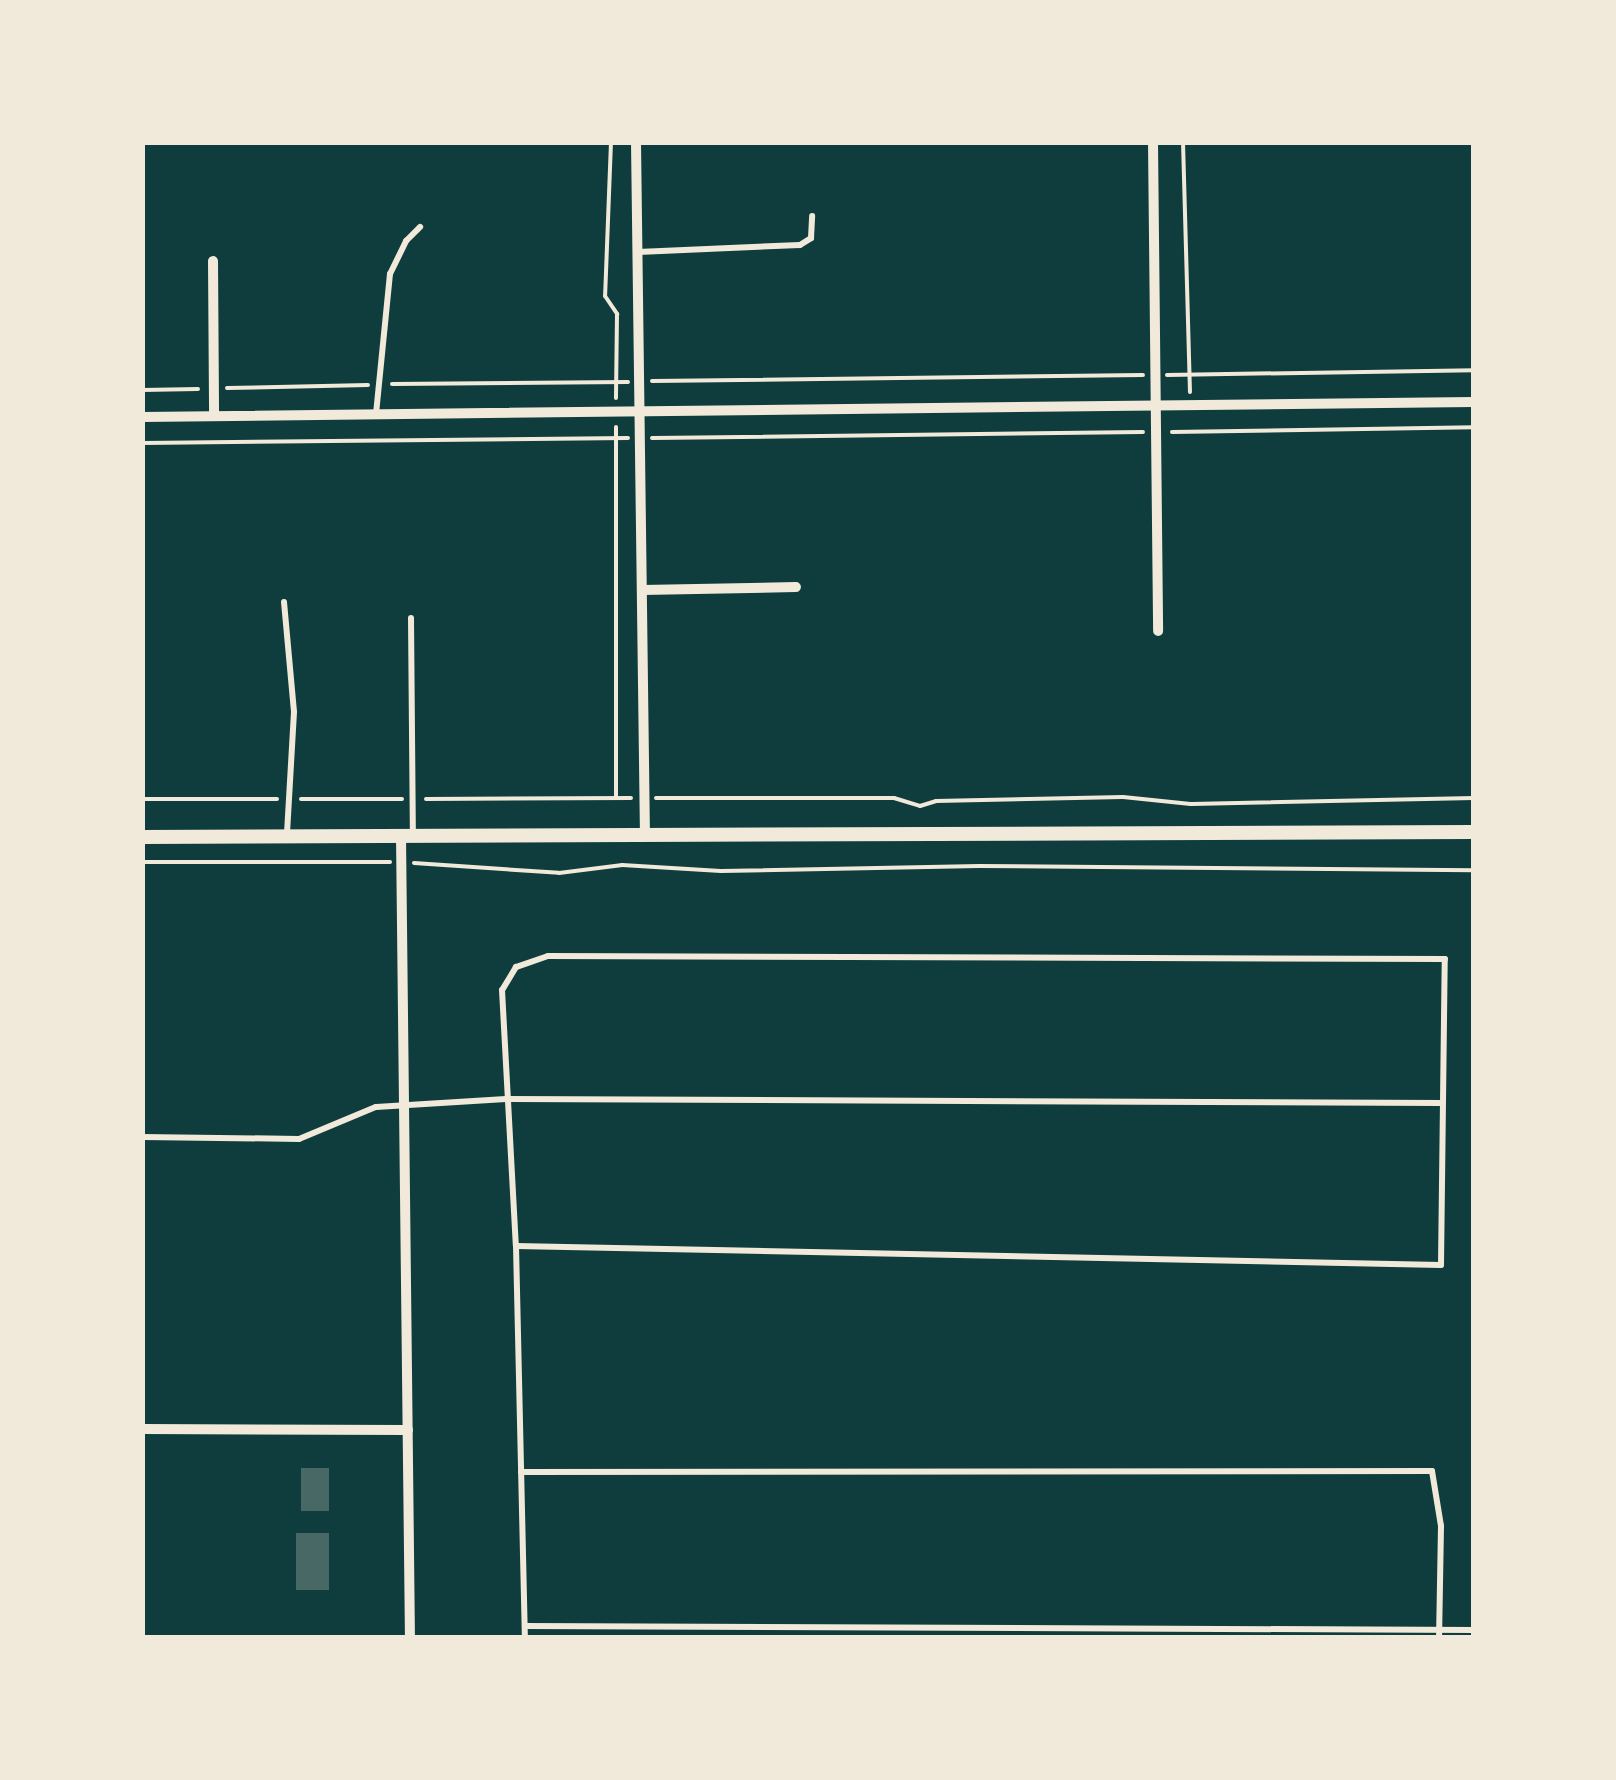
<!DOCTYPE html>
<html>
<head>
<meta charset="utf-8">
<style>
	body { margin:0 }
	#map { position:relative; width:1616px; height:1780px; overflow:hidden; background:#0f3d3e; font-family:Quicksand,sans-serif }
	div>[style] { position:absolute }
	.building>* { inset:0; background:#486865 }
	.path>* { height:4px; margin:-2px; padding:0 2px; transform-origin:2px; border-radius:2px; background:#f1e9da }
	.service>* { height:6px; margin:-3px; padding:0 3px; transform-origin:3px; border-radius:3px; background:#f1e9da }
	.minor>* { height:10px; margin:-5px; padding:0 5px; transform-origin:5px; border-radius:5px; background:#f1e9da }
	.tertiary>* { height:14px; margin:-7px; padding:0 7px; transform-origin:7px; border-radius:7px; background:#f1e9da }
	span { translate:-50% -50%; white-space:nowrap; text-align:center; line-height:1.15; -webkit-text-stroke:8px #f1e9da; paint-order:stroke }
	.frame { position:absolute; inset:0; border:145px solid #f1e9da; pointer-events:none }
</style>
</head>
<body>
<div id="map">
	<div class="building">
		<i style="clip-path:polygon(301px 1468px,329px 1468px,329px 1511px,301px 1511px)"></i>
		<i style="clip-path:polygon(296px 1533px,329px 1533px,329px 1590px,296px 1590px)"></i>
	</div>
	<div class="path">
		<i style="left:611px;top:142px;width:154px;rotate:92.2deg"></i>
		<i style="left:605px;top:296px;width:22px;rotate:56deg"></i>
		<i style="left:617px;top:314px;width:84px;rotate:90.7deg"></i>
		<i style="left:1183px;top:142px;width:250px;rotate:88.4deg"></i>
		<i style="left:1167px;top:375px;width:307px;rotate:-0.9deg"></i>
		<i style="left:652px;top:381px;width:491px;rotate:-0.7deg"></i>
		<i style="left:392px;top:384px;width:236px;rotate:-0.5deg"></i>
		<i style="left:227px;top:388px;width:141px;rotate:-1.2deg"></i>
		<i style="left:142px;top:390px;width:56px;rotate:-1deg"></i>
		<i style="left:1172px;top:432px;width:302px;rotate:-0.9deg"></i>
		<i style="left:652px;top:438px;width:491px;rotate:-0.7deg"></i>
		<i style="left:142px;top:443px;width:486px;rotate:-0.6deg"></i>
		<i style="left:616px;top:797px;width:370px;rotate:-90deg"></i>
		<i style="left:656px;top:798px;width:238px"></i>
		<i style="left:894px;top:798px;width:27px;rotate:17deg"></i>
		<i style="left:920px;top:806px;width:17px;rotate:-17deg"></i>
		<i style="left:936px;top:801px;width:187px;rotate:-1.2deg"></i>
		<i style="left:1123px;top:797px;width:68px;rotate:5.9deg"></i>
		<i style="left:1191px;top:804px;width:283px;rotate:-1.2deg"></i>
		<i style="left:142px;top:799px;width:135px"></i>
		<i style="left:301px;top:799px;width:101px"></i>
		<i style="left:426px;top:799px;width:205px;rotate:-0.3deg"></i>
		<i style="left:142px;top:862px;width:248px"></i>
		<i style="left:414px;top:863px;width:145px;rotate:3.9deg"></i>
		<i style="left:559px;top:873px;width:64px;rotate:-7.2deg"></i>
		<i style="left:622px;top:865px;width:99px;rotate:3.5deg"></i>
		<i style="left:721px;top:871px;width:258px;rotate:-1.1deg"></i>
		<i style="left:979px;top:866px;width:495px;rotate:0.5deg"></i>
	</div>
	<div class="service">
		<i style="left:638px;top:252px;width:162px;rotate:-2.5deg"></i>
		<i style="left:800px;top:245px;width:13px;rotate:-32deg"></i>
		<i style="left:811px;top:238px;width:22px;rotate:-87deg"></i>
		<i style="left:376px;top:414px;width:141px;rotate:-84.3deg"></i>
		<i style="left:390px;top:274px;width:37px;rotate:-64deg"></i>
		<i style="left:406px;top:241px;width:20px;rotate:-45deg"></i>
		<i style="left:284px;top:602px;width:110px;rotate:84.8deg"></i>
		<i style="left:294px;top:712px;width:123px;rotate:93.3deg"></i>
		<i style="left:411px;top:618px;width:217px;rotate:89.5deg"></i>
		<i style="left:142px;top:1137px;width:157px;rotate:0.7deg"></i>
		<i style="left:299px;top:1139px;width:83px;rotate:-22.6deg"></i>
		<i style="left:376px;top:1107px;width:130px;rotate:-3.5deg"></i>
		<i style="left:506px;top:1099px;width:936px;rotate:0.24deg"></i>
		<i style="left:516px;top:1246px;width:925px;rotate:1.18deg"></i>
		<i style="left:1441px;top:1265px;width:306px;rotate:-89.3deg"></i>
		<i style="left:1445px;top:959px;width:897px;rotate:-179.81deg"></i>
		<i style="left:548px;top:956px;width:34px;rotate:161deg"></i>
		<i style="left:516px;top:967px;width:27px;rotate:121deg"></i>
		<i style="left:502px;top:990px;width:256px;rotate:86.9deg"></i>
		<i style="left:516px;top:1246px;width:392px;rotate:88.7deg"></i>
		<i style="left:521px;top:1472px;width:911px;rotate:-0.06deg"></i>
		<i style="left:1432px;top:1471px;width:56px;rotate:80.7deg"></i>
		<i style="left:1441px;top:1526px;width:112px;rotate:91deg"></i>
		<i style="left:525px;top:1626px;width:949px;rotate:0.24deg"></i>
	</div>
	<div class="minor">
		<i style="left:636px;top:142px;width:694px;rotate:89.26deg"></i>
		<i style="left:1153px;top:142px;width:489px;rotate:89.4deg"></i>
		<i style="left:213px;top:261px;width:155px;rotate:89.6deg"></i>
		<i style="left:142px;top:417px;width:1332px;rotate:-0.65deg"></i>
		<i style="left:642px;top:590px;width:154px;rotate:-1.1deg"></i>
		<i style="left:401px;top:836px;width:802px;rotate:89.36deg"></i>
		<i style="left:142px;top:1429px;width:266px;rotate:0.2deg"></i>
	</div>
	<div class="tertiary">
		<i style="left:142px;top:837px;width:1332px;rotate:-0.22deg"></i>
	</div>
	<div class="frame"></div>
</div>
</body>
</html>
